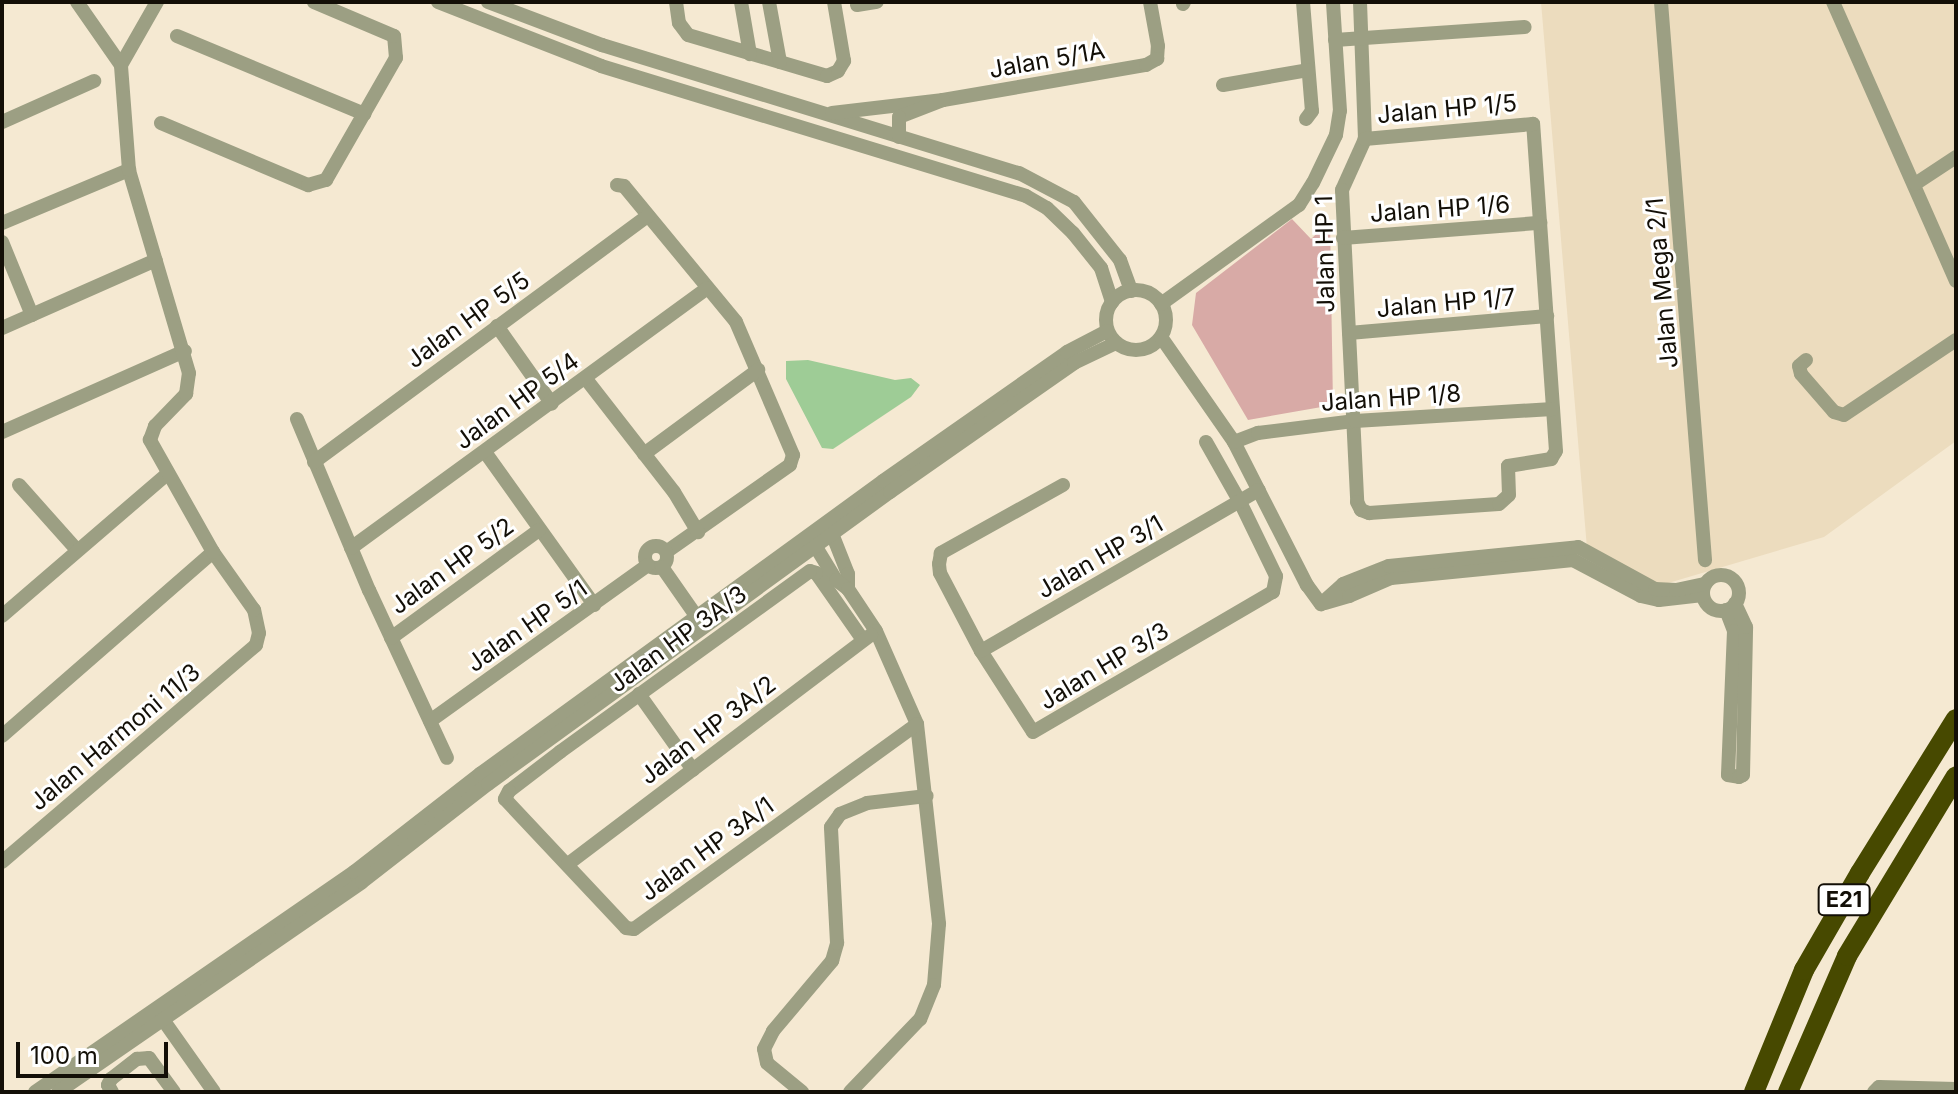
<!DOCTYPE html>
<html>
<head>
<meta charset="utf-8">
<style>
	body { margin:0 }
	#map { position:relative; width:1958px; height:1094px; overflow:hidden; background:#f5e9d2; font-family:Inter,sans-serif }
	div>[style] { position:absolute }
	.built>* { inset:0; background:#ecdcbe }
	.green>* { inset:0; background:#d8aaa6 }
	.water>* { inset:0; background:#9ecc96 }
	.minor>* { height:14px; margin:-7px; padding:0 7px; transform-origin:7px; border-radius:7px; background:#9c9f83 }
	.minor>.ring { margin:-7px; padding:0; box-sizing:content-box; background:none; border:14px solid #9c9f83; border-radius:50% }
	.highway>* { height:20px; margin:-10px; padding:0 10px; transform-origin:10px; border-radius:10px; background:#474900 }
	span { translate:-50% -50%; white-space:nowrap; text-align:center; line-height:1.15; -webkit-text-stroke:6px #fff; paint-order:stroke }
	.shield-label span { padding:2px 6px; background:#fff; border:2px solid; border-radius:6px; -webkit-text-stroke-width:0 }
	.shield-label { font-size:22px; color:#130f07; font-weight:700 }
	.street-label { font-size:24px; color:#130f07 }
	.frame { position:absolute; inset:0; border:4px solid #130f07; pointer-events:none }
	.scale { position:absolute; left:16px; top:1042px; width:152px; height:36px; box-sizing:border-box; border:4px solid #130f07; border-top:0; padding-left:10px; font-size:24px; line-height:28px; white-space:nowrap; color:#130f07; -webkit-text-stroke:6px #fff; paint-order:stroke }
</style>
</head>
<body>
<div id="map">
	<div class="built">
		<i style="clip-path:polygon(1541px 2px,1956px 2px,1956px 441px,1824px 537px,1648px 589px,1588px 560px)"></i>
	</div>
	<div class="green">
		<i style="clip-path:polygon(1292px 219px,1311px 239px,1330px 221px,1333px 405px,1248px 420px,1192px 325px,1196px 293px)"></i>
	</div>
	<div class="water">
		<i style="clip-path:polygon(808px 360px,895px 380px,911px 378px,920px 385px,911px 397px,833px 449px,822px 448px,786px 379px,786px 361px)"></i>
	</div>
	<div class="minor">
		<i style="left:77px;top:2px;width:77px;rotate:55.1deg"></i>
		<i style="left:438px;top:2px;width:175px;rotate:21.4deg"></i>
		<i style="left:601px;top:66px;width:444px;rotate:17deg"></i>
		<i style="left:1026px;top:196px;width:24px;rotate:30deg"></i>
		<i style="left:1047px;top:208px;width:36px;rotate:44deg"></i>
		<i style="left:1073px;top:233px;width:45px;rotate:51.3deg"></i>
		<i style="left:1101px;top:268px;width:36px;rotate:72deg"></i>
		<i style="left:488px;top:2px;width:122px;rotate:20.7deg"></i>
		<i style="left:602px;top:45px;width:436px;rotate:17.1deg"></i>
		<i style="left:1019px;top:173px;width:62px;rotate:27.8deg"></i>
		<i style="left:1074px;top:202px;width:74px;rotate:51.6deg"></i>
		<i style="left:1120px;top:260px;width:33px;rotate:70deg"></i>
		<i style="left:676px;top:2px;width:21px;rotate:82deg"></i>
		<i style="left:679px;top:23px;width:15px;rotate:53deg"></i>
		<i style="left:688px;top:35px;width:145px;rotate:16.4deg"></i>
		<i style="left:827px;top:76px;width:12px;rotate:-24deg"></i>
		<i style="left:838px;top:71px;width:12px;rotate:-59deg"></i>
		<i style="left:844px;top:61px;width:60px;rotate:-99.6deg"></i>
		<i style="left:741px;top:2px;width:53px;rotate:80.2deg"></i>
		<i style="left:769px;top:2px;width:61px;rotate:79.6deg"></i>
		<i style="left:1303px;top:2px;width:109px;rotate:85.3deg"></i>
		<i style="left:1312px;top:111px;width:10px;rotate:127deg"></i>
		<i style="left:1360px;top:2px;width:137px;rotate:87.9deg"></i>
		<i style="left:1365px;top:139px;width:56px;rotate:114.3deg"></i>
		<i style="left:1342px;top:190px;width:312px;rotate:87.2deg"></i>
		<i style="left:1357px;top:502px;width:9px;rotate:63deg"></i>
		<i style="left:1361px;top:510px;width:9px;rotate:21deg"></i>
		<i style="left:1369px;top:513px;width:130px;rotate:-4deg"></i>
		<i style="left:1499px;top:504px;width:13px;rotate:-42deg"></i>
		<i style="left:1509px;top:495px;width:29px;rotate:-92deg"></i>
		<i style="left:1508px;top:466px;width:44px;rotate:-9.2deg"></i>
		<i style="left:1551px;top:459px;width:9px;rotate:-58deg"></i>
		<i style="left:1556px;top:451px;width:328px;rotate:-94deg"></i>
		<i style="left:1533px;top:124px;width:169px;rotate:174.9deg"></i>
		<i style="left:1661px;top:2px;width:560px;rotate:85.49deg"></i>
		<i style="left:1833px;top:2px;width:305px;rotate:66.2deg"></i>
		<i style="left:1183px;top:4px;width:2px;rotate:-63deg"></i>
		<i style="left:857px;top:5px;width:20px;rotate:-9deg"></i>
		<i style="left:177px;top:36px;width:203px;rotate:22.6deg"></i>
		<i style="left:1335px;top:40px;width:190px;rotate:-3.9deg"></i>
		<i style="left:1223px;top:85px;width:86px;rotate:-10deg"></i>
		<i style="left:943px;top:100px;width:206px;rotate:-9.8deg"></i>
		<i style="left:1146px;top:65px;width:13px;rotate:-29deg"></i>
		<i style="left:1157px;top:59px;width:13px;rotate:-86deg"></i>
		<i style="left:1158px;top:46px;width:45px;rotate:-100.3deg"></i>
		<i style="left:832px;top:113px;width:112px;rotate:-6.7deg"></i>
		<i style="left:943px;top:100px;width:47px;rotate:158.9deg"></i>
		<i style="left:899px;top:117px;width:20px;rotate:90deg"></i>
		<i style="left:2px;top:122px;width:101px;rotate:-24deg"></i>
		<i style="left:161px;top:123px;width:160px;rotate:22.9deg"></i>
		<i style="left:308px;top:185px;width:19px;rotate:-16deg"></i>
		<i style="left:326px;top:180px;width:141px;rotate:-60.2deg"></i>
		<i style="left:396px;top:58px;width:22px;rotate:-95deg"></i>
		<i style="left:394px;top:36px;width:87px;rotate:-157deg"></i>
		<i style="left:1915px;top:184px;width:49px;rotate:-33.4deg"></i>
		<i style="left:617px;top:185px;width:7px;rotate:8deg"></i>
		<i style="left:624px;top:186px;width:176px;rotate:50.5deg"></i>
		<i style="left:736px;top:322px;width:145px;rotate:66.8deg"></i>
		<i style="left:793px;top:455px;width:10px;rotate:107deg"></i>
		<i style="left:790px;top:465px;width:151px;rotate:144.9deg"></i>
		<i style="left:2px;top:223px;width:138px;rotate:-22.7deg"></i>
		<i style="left:1343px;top:238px;width:198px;rotate:-4.4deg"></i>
		<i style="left:2px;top:242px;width:79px;rotate:67.7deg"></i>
		<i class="ring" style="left:1106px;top:290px;width:46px;height:46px"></i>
		<i style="left:1161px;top:304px;width:170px;rotate:-35.7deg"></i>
		<i style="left:1299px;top:205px;width:26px;rotate:-58deg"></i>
		<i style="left:1313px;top:183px;width:53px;rotate:-64.4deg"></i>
		<i style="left:1336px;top:135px;width:24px;rotate:-81deg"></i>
		<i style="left:1340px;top:111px;width:109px;rotate:-93.7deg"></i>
		<i style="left:497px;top:326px;width:95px;rotate:54.8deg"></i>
		<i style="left:2px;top:328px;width:168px;rotate:-23.8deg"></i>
		<i style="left:1349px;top:333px;width:199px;rotate:-4.9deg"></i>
		<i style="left:1161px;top:337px;width:128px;rotate:55.2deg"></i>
		<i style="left:1234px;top:442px;width:161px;rotate:63deg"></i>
		<i style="left:1307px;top:585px;width:24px;rotate:54deg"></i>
		<i style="left:1806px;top:360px;width:9px;rotate:139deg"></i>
		<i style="left:1799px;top:366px;width:8px;rotate:76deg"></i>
		<i style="left:1801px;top:374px;width:50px;rotate:49deg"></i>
		<i style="left:1834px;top:412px;width:10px;rotate:17deg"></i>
		<i style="left:1844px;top:415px;width:135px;rotate:-33.8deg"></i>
		<i style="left:586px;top:379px;width:143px;rotate:52.1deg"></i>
		<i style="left:674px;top:492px;width:47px;rotate:59deg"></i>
		<i style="left:297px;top:419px;width:186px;rotate:67.2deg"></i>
		<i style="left:369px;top:590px;width:185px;rotate:65.1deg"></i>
		<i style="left:2px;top:432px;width:200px;rotate:-23.9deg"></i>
		<i style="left:1234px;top:442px;width:26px;rotate:-21deg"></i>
		<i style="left:1258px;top:433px;width:98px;rotate:-7.1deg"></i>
		<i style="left:1355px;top:421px;width:198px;rotate:-3.5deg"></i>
		<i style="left:485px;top:452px;width:188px;rotate:54.5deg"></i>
		<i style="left:644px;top:454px;width:142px;rotate:-36.4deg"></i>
		<i style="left:314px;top:462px;width:415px;rotate:-36.4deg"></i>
		<i style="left:19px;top:485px;width:87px;rotate:48.3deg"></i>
		<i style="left:1063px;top:485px;width:140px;rotate:150.9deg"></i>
		<i style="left:941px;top:553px;width:11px;rotate:100deg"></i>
		<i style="left:939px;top:564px;width:9px;rotate:84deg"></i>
		<i style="left:940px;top:573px;width:88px;rotate:62.3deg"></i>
		<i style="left:981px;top:651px;width:96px;rotate:57.3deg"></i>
		<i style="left:1033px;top:732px;width:278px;rotate:-30.3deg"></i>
		<i style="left:1273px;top:592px;width:16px;rotate:-79deg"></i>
		<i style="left:1276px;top:576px;width:82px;rotate:-115.9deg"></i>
		<i style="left:1240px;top:502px;width:69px;rotate:-119.5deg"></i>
		<i style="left:829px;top:526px;width:52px;rotate:68.4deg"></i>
		<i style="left:848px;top:574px;width:15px;rotate:90deg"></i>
		<i style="left:811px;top:539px;width:48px;rotate:58.6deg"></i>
		<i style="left:836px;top:580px;width:15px;rotate:37deg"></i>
		<i style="left:848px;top:589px;width:50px;rotate:56.3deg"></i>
		<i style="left:876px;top:631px;width:102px;rotate:66.2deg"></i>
		<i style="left:917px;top:724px;width:201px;rotate:83.7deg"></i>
		<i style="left:939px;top:924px;width:61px;rotate:94.7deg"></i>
		<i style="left:934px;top:985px;width:37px;rotate:112deg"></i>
		<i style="left:920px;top:1019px;width:101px;rotate:133.8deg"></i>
		<i class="ring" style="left:645px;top:546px;width:8px;height:8px"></i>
		<i style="left:351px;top:548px;width:441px;rotate:-36.1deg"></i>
		<i style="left:662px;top:567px;width:68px;rotate:55.1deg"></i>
		<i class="ring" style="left:1703px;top:575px;width:22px;height:22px"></i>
		<i style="left:1325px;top:603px;width:25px;rotate:-16deg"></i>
		<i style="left:1349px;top:596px;width:46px;rotate:-23.2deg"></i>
		<i style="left:1391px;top:578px;width:183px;rotate:-5.6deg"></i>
		<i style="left:1573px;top:560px;width:77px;rotate:27.9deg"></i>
		<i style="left:1641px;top:596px;width:18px;rotate:13deg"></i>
		<i style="left:1659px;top:600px;width:44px;rotate:-6.5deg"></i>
		<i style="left:1321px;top:604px;width:30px;rotate:-42deg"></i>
		<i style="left:1343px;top:584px;width:49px;rotate:-21.4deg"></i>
		<i style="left:1389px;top:566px;width:190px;rotate:-5.7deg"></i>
		<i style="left:1578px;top:547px;width:88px;rotate:28.6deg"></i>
		<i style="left:1655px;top:589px;width:21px;rotate:3deg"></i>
		<i style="left:1676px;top:590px;width:30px;rotate:-12deg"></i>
		<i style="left:1726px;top:610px;width:22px;rotate:69deg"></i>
		<i style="left:1734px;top:631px;width:144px;rotate:92.4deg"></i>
		<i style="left:1728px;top:775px;width:11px;rotate:10deg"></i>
		<i style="left:1739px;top:777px;width:4px;rotate:-27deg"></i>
		<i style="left:1743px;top:775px;width:148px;rotate:-88.8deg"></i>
		<i style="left:1746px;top:627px;width:26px;rotate:-115deg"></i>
		<i style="left:2px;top:616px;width:219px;rotate:-40.7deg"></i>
		<i style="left:391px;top:638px;width:183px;rotate:-36.1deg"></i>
		<i style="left:863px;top:640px;width:82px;rotate:-125deg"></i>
		<i style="left:816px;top:573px;width:6px;rotate:-162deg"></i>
		<i style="left:810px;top:571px;width:309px;rotate:144.1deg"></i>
		<i style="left:560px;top:752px;width:64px;rotate:142.6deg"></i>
		<i style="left:509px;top:791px;width:9px;rotate:117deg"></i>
		<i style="left:505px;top:799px;width:177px;rotate:46.8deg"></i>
		<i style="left:626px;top:928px;width:8px;rotate:7deg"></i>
		<i style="left:634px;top:929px;width:349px;rotate:-35.9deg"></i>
		<i style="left:981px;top:651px;width:321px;rotate:-30.1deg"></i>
		<i style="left:639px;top:694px;width:93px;rotate:54.6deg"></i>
		<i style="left:430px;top:721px;width:268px;rotate:-35.6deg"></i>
		<i style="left:2px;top:736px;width:280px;rotate:-41.1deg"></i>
		<i style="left:2px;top:862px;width:334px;rotate:-40.5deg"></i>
		<i style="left:256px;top:645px;width:12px;rotate:-76deg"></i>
		<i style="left:259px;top:633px;width:24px;rotate:-102deg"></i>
		<i style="left:254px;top:610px;width:71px;rotate:-125.3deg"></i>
		<i style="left:213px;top:552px;width:129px;rotate:-119.4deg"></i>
		<i style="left:150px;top:440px;width:15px;rotate:-70deg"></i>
		<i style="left:155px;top:426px;width:45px;rotate:-45.9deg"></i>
		<i style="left:186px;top:394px;width:21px;rotate:-82deg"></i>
		<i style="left:189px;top:373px;width:212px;rotate:-106.5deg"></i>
		<i style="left:129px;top:170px;width:105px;rotate:-94.4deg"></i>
		<i style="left:121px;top:65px;width:73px;rotate:-60.3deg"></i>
		<i style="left:568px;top:864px;width:380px;rotate:-37.1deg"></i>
		<i style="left:159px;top:1014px;width:95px;rotate:54.8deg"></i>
		<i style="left:35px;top:1092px;width:388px;rotate:-34.6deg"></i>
		<i style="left:354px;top:872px;width:160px;rotate:-37.9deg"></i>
		<i style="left:480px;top:774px;width:498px;rotate:-36deg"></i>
		<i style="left:883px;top:481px;width:225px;rotate:-35deg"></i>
		<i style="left:1067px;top:352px;width:45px;rotate:-27.7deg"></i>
		<i style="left:58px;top:1092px;width:369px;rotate:-34.6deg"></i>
		<i style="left:362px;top:882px;width:160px;rotate:-37.9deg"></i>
		<i style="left:488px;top:784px;width:497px;rotate:-36deg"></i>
		<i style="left:890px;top:492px;width:225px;rotate:-35deg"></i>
		<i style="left:1074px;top:363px;width:47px;rotate:-25.5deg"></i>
		<i style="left:112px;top:1092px;width:8px;rotate:-120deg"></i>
		<i style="left:108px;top:1085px;width:7px;rotate:-63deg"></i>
		<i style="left:111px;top:1079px;width:33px;rotate:-38deg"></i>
		<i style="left:137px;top:1059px;width:12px;rotate:-5deg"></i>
		<i style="left:149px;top:1058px;width:42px;rotate:53.7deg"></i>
		<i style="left:802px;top:1092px;width:45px;rotate:-140.4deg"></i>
		<i style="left:767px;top:1063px;width:14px;rotate:-102deg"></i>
		<i style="left:764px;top:1049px;width:20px;rotate:-63deg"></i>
		<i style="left:773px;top:1031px;width:92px;rotate:-49.9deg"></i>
		<i style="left:832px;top:961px;width:19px;rotate:-74deg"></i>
		<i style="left:837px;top:943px;width:116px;rotate:-93deg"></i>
		<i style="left:831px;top:827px;width:16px;rotate:-55deg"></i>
		<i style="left:840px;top:814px;width:29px;rotate:-22deg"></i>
		<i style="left:867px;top:803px;width:60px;rotate:-6.7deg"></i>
		<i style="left:1874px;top:1092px;width:7px;rotate:-45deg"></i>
		<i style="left:1879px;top:1087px;width:77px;rotate:1.5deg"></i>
	</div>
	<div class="highway">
		<i style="left:1754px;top:1092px;width:132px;rotate:-67.7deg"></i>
		<i style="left:1804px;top:970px;width:112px;rotate:-60deg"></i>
		<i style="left:1860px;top:873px;width:181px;rotate:-58.1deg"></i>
		<i style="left:1788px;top:1092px;width:148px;rotate:-66.5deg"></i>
		<i style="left:1847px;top:956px;width:210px;rotate:-58.8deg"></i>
	</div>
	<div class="shield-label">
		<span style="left:1844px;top:900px">E21</span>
	</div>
	<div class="street-label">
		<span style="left:1047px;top:60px;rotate:-10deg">Jalan 5/1A</span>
		<span style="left:1447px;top:109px;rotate:-5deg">Jalan HP 1/5</span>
		<span style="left:1440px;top:209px;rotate:-4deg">Jalan HP 1/6</span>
		<span style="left:1325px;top:254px;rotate:-91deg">Jalan HP 1</span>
		<span style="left:1662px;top:283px;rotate:-95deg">Jalan Mega 2/1</span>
		<span style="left:1446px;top:303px;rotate:-5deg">Jalan HP 1/7</span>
		<span style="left:468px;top:320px;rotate:-36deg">Jalan HP 5/5</span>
		<span style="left:1391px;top:398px;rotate:-4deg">Jalan HP 1/8</span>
		<span style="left:517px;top:401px;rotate:-36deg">Jalan HP 5/4</span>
		<span style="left:1100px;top:557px;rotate:-30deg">Jalan HP 3/1</span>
		<span style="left:452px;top:566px;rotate:-36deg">Jalan HP 5/2</span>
		<span style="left:527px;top:626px;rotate:-35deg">Jalan HP 5/1</span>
		<span style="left:678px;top:639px;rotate:-36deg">Jalan HP 3A/3</span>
		<span style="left:1104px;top:666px;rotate:-31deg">Jalan HP 3/3</span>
		<span style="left:708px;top:730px;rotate:-37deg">Jalan HP 3A/2</span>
		<span style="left:115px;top:737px;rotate:-40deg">Jalan Harmoni 11/3</span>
		<span style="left:707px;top:849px;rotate:-36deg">Jalan HP 3A/1</span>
	</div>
	<div class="frame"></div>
	<div class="scale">100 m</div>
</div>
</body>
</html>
